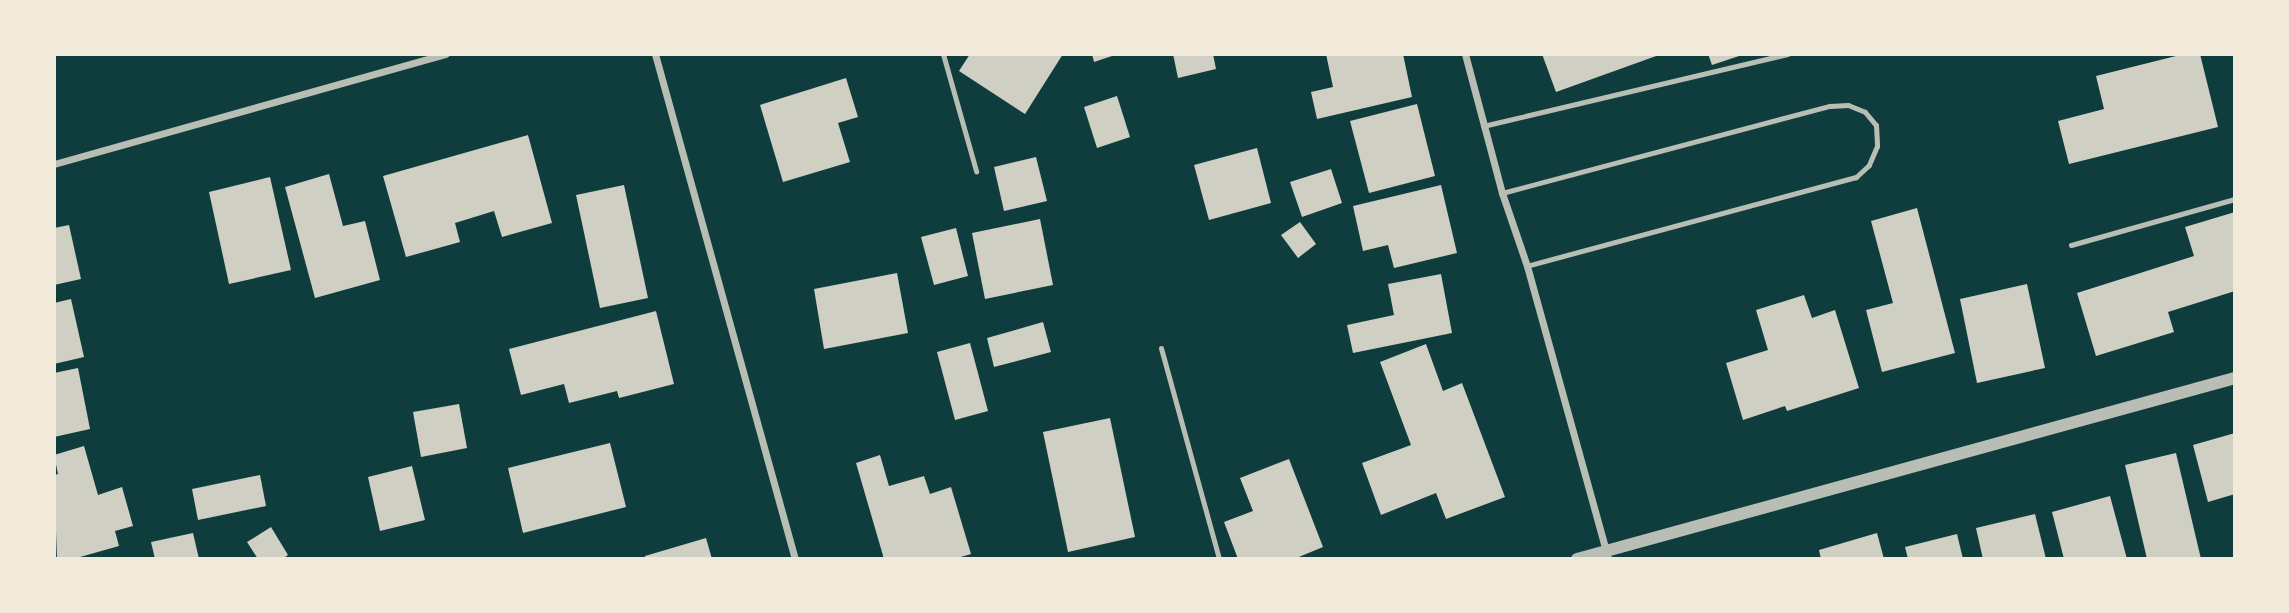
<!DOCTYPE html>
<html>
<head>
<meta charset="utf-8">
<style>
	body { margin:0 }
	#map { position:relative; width:2289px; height:613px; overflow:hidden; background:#0f3d3e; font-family:Jost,sans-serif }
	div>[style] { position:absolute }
	.building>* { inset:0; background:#cfcfc3 }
	.service>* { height:5px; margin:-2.5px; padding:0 2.5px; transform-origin:2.5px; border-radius:2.5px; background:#b8beb3 }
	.minor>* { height:7px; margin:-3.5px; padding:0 3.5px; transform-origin:3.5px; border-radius:3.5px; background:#b8beb3 }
	.tertiary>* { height:12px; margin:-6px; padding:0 6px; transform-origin:6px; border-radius:6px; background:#b8beb3 }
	span { translate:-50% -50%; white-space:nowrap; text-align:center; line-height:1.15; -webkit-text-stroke:5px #f1e9da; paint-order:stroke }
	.frame { position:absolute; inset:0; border:56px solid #f1e9da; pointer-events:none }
</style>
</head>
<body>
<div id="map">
	<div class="building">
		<i style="clip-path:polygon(970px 54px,1063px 54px,1025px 114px,959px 71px)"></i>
		<i style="clip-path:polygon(1092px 54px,1115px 54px,1115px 55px,1094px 62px)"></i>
		<i style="clip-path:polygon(1173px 54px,1213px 54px,1216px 69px,1178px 78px)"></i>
		<i style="clip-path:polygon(1326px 54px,1403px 54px,1412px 97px,1317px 119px,1311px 92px,1333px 87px)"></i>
		<i style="clip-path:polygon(1542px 54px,1659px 54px,1659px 55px,1556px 92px)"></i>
		<i style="clip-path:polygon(1708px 54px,1742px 54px,1742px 55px,1712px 65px)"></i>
		<i style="clip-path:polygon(2184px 54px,2200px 54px,2218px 127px,2069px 164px,2058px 121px,2104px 109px,2096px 76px)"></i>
		<i style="clip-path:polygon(846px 78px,858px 117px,838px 123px,850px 162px,783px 182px,760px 105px)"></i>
		<i style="clip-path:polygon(1117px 96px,1130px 137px,1097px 148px,1084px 107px)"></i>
		<i style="clip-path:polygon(1417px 104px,1435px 176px,1369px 193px,1350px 121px)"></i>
		<i style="clip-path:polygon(528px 135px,552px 223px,502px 237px,494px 211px,455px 223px,460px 242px,406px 257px,383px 176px)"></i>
		<i style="clip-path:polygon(1257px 148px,1271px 203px,1209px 220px,1194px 165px)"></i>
		<i style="clip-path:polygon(1036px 157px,1047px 201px,1004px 211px,994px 167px)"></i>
		<i style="clip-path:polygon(1331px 169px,1342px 203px,1302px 217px,1290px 182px)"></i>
		<i style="clip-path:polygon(329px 174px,343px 226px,365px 221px,380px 280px,315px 298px,285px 187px)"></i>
		<i style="clip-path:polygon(270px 177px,291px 270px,229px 284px,209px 192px)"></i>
		<i style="clip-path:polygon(624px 185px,648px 298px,600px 308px,576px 195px)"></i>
		<i style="clip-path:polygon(1441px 185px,1457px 253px,1394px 268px,1388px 245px,1363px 251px,1353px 206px)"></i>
		<i style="clip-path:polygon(1917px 208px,1955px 353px,1882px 372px,1866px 310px,1893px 303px,1871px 221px)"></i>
		<i style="clip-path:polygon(2235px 212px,2235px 291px,2168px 312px,2174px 332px,2096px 356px,2077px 293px,2194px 256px,2185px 227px)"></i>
		<i style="clip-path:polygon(1040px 219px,1053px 285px,985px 299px,972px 233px)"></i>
		<i style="clip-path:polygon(1300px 222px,1316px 244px,1298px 258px,1281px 235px)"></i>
		<i style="clip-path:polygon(69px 225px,81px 279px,54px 285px,54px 228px)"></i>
		<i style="clip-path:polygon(956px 228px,968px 276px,934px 285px,921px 237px)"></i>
		<i style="clip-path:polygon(897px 273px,908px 333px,824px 349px,814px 289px)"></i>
		<i style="clip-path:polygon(1441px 274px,1452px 333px,1353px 353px,1347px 325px,1394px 315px,1388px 284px)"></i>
		<i style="clip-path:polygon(2027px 284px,2045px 368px,1977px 383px,1960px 299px)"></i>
		<i style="clip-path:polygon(1804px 295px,1812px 318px,1835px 310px,1859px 388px,1787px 411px,1785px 406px,1743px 420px,1726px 363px,1768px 350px,1756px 310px)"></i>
		<i style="clip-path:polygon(71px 299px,84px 357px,54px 364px,54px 303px)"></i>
		<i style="clip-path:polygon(656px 311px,674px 384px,619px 398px,617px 391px,569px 403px,564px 384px,521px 395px,509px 349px)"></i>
		<i style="clip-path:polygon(1043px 322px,1051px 352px,994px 367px,987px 338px)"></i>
		<i style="clip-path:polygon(970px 343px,988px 411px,955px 420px,937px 352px)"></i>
		<i style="clip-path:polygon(1426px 344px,1443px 391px,1462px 383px,1505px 497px,1446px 519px,1436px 493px,1381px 515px,1362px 463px,1411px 445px,1380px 362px)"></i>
		<i style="clip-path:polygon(78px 368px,90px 429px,54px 437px,54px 373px)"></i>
		<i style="clip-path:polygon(459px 404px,467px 448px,421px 457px,413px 412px)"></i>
		<i style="clip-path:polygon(1110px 418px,1135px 537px,1068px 552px,1043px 432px)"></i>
		<i style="clip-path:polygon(2235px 433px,2235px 494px,2208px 502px,2193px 445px)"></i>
		<i style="clip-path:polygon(610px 443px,626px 507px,523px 533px,508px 468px)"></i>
		<i style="clip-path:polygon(84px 446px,98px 495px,122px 487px,133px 526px,115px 531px,119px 546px,73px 559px,57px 559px,54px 475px,58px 474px,54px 455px)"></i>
		<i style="clip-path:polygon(2176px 453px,2201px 559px,2147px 559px,2125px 465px)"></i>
		<i style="clip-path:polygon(880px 455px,889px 486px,924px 476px,930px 494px,951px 487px,971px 554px,954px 559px,884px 559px,856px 463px)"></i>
		<i style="clip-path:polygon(1289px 459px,1323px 547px,1294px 559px,1238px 559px,1224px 522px,1253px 511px,1240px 478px)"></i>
		<i style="clip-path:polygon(412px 466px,425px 520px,380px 531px,368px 477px)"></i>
		<i style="clip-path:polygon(260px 475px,266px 506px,198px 520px,192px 489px)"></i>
		<i style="clip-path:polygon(2110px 496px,2127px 559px,2064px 559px,2052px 512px)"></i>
		<i style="clip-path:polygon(2035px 514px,2046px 559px,1983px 559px,1976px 528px)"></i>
		<i style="clip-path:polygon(271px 527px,288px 555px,282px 559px,258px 559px,247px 542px)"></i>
		<i style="clip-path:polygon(193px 533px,199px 559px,155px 559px,151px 542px)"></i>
		<i style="clip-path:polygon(1877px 533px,1884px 559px,1821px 559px,1819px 550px)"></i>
		<i style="clip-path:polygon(1957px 534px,1963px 559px,1908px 559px,1905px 547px)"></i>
		<i style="clip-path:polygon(706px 538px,712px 559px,646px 559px,645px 556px)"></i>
	</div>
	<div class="service">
		<i style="left:943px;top:54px;width:122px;rotate:74.2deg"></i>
		<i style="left:1483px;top:126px;width:313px;rotate:-13.3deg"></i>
		<i style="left:1502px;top:193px;width:339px;rotate:-14.9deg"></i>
		<i style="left:1830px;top:106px;width:18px;rotate:-3deg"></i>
		<i style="left:1848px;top:105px;width:18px;rotate:22deg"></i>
		<i style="left:1865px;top:112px;width:17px;rotate:50deg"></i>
		<i style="left:1876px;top:125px;width:21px;rotate:87deg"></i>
		<i style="left:1877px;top:146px;width:21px;rotate:113deg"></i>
		<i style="left:1869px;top:165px;width:18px;rotate:137deg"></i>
		<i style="left:1856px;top:177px;width:341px;rotate:164.9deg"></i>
		<i style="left:2071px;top:245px;width:170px;rotate:-15.7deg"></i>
		<i style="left:1161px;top:348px;width:219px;rotate:74.6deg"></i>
	</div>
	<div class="minor">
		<i style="left:655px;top:54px;width:524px;rotate:74.51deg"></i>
		<i style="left:1465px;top:54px;width:144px;rotate:75.1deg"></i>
		<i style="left:1502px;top:193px;width:77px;rotate:71.1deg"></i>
		<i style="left:1527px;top:266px;width:304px;rotate:74.5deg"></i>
		<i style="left:54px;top:164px;width:407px;rotate:-15.7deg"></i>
	</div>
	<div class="tertiary">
		<i style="left:1577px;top:559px;width:682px;rotate:-15.38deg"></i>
	</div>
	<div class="frame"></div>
</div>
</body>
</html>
